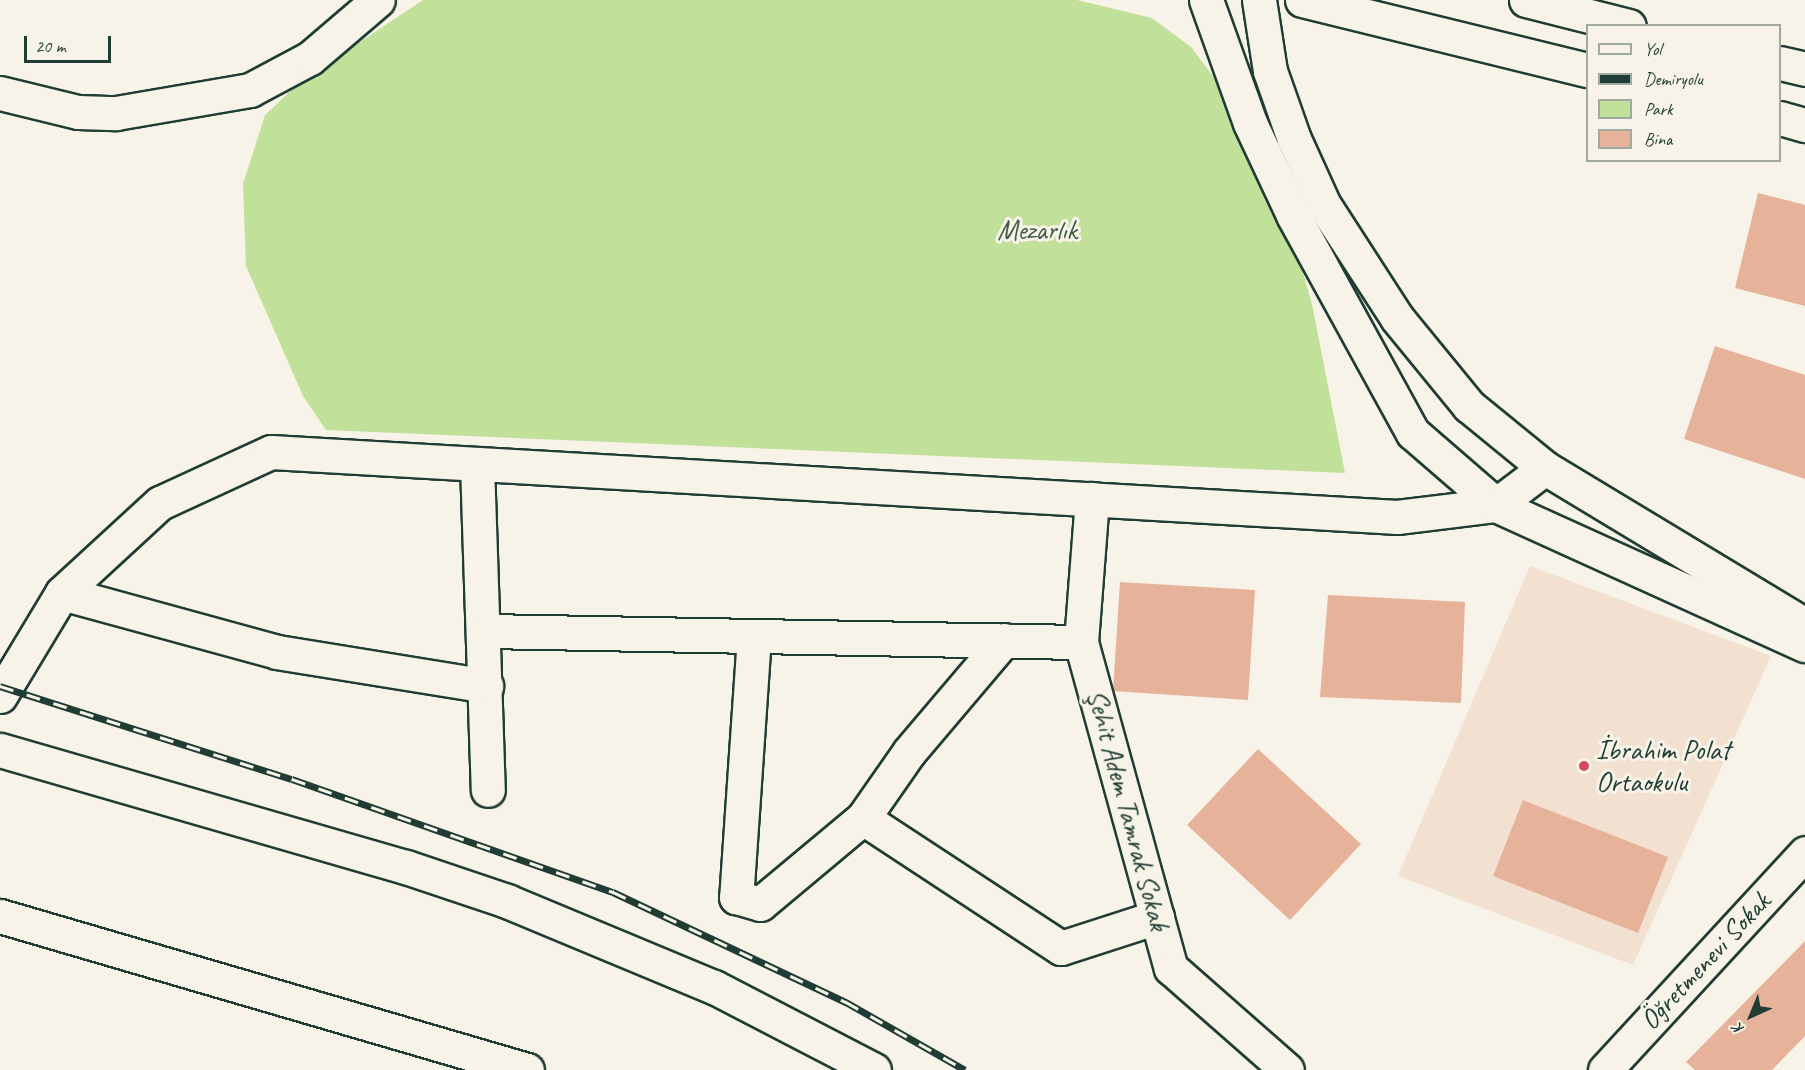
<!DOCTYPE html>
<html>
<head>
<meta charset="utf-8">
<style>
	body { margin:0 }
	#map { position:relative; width:1805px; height:1070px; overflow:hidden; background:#f7f3e8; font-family:Caveat,sans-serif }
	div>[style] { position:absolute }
	.built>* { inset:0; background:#f2e0d1 }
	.green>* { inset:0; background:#c1e19a }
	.building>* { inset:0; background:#e7b29a }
	.roads { filter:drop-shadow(2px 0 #1f3d34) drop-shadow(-2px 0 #1f3d34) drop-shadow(0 2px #1f3d34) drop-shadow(0 -2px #1f3d34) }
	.minor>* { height:33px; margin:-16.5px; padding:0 16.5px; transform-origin:16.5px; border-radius:16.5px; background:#f7f3e8 }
	.tertiary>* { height:33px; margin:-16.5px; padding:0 16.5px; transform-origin:16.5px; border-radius:16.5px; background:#f7f3e8 }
	.secondary>* { height:33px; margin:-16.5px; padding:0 16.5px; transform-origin:16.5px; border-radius:16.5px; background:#f7f3e8 }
	.trunk>* { height:33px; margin:-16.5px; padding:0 16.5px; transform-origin:16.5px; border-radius:16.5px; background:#f7f3e8 }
	.rail>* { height:7px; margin-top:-3.5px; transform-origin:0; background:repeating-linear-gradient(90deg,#f7f3e8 0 14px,#1f3d34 0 28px); box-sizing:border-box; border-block:2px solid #1f3d34 }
	.dots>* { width:16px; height:16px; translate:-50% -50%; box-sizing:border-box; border:3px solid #f7f3e8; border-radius:50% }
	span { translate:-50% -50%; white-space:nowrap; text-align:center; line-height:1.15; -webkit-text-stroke:6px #f7f3e8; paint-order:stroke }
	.park-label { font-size:28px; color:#3f5e48 }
	.poi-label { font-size:28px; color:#1f3d34 }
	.left { translate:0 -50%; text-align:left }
	.street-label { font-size:28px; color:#1f3d34 }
	.legend { position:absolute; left:1586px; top:24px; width:195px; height:138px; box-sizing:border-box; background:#f7f3e8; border:2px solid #a1aaa0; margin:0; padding:8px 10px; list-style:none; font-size:18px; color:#1f3d34 }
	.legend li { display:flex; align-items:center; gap:12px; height:30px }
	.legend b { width:30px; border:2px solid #a1aaa0 }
	.north { position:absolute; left:1721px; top:986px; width:60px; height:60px; -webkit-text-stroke:4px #f7f3e8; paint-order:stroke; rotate:224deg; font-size:16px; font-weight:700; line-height:24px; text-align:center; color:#1f3d34 }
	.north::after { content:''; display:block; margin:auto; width:21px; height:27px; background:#1f3d34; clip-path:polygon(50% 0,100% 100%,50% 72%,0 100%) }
	.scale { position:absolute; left:24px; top:36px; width:87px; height:27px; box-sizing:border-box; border:3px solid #1f3d34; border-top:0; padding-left:8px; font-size:18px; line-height:21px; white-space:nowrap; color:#1f3d34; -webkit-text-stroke:4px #f7f3e8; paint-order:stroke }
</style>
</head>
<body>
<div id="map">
	<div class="built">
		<i style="clip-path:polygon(1530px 566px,1771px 656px,1633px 965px,1398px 876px)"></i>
	</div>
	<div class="green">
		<i style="clip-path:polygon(423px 0,1077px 0,1152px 18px,1191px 47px,1232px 101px,1274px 172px,1312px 304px,1345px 473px,326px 430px,303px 396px,246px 266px,243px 184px,265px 115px,300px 82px)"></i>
	</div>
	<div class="building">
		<i style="clip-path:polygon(1758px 193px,1805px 205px,1805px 306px,1735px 288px)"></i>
		<i style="clip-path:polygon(1715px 346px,1805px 375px,1805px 479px,1684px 439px)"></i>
		<i style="clip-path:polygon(1120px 582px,1255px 590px,1248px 700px,1113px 691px)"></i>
		<i style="clip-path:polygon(1328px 595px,1465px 602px,1461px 703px,1320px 697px)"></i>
		<i style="clip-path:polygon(1258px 749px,1361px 844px,1290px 920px,1187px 825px)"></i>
		<i style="clip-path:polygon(1523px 800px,1668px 857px,1638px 933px,1493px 876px)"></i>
		<i style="clip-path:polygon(1805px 941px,1805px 1036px,1772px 1070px,1695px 1070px,1686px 1062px)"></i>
	</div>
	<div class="roads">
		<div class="minor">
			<i style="left:0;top:93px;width:80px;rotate:13.7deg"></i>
			<i style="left:78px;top:112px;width:38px;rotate:2deg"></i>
			<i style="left:116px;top:113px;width:136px;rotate:-9.7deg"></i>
			<i style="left:250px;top:90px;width:68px;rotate:-28.1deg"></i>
			<i style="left:310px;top:58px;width:89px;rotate:-40.5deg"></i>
			<i style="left:477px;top:464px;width:326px;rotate:88.1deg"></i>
			<i style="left:1092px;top:499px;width:143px;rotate:94.4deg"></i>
			<i style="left:1081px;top:642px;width:338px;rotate:74.6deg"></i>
			<i style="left:1171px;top:968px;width:154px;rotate:41.3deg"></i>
			<i style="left:62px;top:593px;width:223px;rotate:15.3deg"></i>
			<i style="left:277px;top:652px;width:212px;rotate:9.2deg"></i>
			<i style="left:485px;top:631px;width:596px;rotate:1.06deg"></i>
			<i style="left:754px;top:636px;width:262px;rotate:93.9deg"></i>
			<i style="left:736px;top:897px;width:25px;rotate:16deg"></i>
			<i style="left:760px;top:904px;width:134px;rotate:-39.9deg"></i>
			<i style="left:863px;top:818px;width:237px;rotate:33.3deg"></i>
			<i style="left:1061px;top:948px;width:101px;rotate:-17.9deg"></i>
			<i style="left:0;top:750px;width:423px;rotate:16.1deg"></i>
			<i style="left:406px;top:867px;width:107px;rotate:18.6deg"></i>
			<i style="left:507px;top:901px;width:224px;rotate:22.6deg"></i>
			<i style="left:714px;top:987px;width:180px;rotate:27.4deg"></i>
			<i style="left:863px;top:818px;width:80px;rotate:-55.1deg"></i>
			<i style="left:909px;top:752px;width:147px;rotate:-49.7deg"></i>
			<i style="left:0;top:916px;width:549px;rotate:16.29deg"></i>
			<i style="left:1605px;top:1070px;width:295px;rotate:-47.3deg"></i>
		</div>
		<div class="tertiary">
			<i style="left:0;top:696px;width:120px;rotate:-59deg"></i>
			<i style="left:62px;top:593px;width:133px;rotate:-42.6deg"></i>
			<i style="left:160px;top:503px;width:122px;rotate:-24.7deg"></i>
			<i style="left:271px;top:452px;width:1128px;rotate:3.3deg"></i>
			<i style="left:1397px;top:517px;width:100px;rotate:-6.9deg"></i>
			<i style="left:1496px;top:505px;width:61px;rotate:-37.1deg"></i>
		</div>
		<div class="secondary">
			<i style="left:1206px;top:0;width:131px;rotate:70.3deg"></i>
			<i style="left:1250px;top:123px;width:102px;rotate:64.9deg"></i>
			<i style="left:1293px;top:215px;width:249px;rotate:61.2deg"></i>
			<i style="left:1413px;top:433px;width:110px;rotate:40.9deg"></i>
			<i style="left:1496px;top:505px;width:339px;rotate:24.4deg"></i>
			<i style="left:1259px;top:0;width:72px;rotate:81.2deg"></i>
			<i style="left:1270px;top:71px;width:72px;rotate:70.6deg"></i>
			<i style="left:1294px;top:139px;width:72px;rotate:65.6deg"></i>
			<i style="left:1324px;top:205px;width:135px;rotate:57.1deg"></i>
			<i style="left:1397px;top:318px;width:114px;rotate:50.7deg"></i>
			<i style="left:1469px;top:406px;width:98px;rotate:39.2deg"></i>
			<i style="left:1545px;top:468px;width:304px;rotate:31.1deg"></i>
		</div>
		<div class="trunk">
			<i style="left:1302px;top:0;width:294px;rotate:13.8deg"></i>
			<i style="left:1526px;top:0;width:106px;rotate:14.2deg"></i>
			<i style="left:1780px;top:63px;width:26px;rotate:13deg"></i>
			<i style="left:1780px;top:118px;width:26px;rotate:16deg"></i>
		</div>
	</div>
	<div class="rail">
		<i style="left:0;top:686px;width:306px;rotate:17.7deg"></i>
		<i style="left:292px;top:779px;width:340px;rotate:19.4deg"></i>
		<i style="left:613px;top:892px;width:258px;rotate:25.3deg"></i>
		<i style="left:846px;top:1002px;width:137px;rotate:29.7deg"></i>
	</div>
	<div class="dots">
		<i style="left:1584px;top:766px;background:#d1495b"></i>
	</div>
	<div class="park-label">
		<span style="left:1037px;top:230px">Mezarlık</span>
	</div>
	<div class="poi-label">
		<span class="left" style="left:1596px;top:766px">İbrahim Polat<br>Ortaokulu</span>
	</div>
	<div class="street-label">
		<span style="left:1128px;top:810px;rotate:75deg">Şehit Adem Tamrak Sokak</span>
		<span style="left:1705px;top:961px;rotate:-47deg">Öğretmenevi Sokak</span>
	</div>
	<ul class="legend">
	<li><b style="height:8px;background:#f7f3e8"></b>Yol</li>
	<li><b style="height:8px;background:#1f3d34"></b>Demiryolu</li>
	<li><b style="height:16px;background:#c1e19a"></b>Park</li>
	<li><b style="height:16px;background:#e7b29a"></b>Bina</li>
	</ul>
	<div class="north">K</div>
	<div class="scale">20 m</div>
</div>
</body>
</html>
